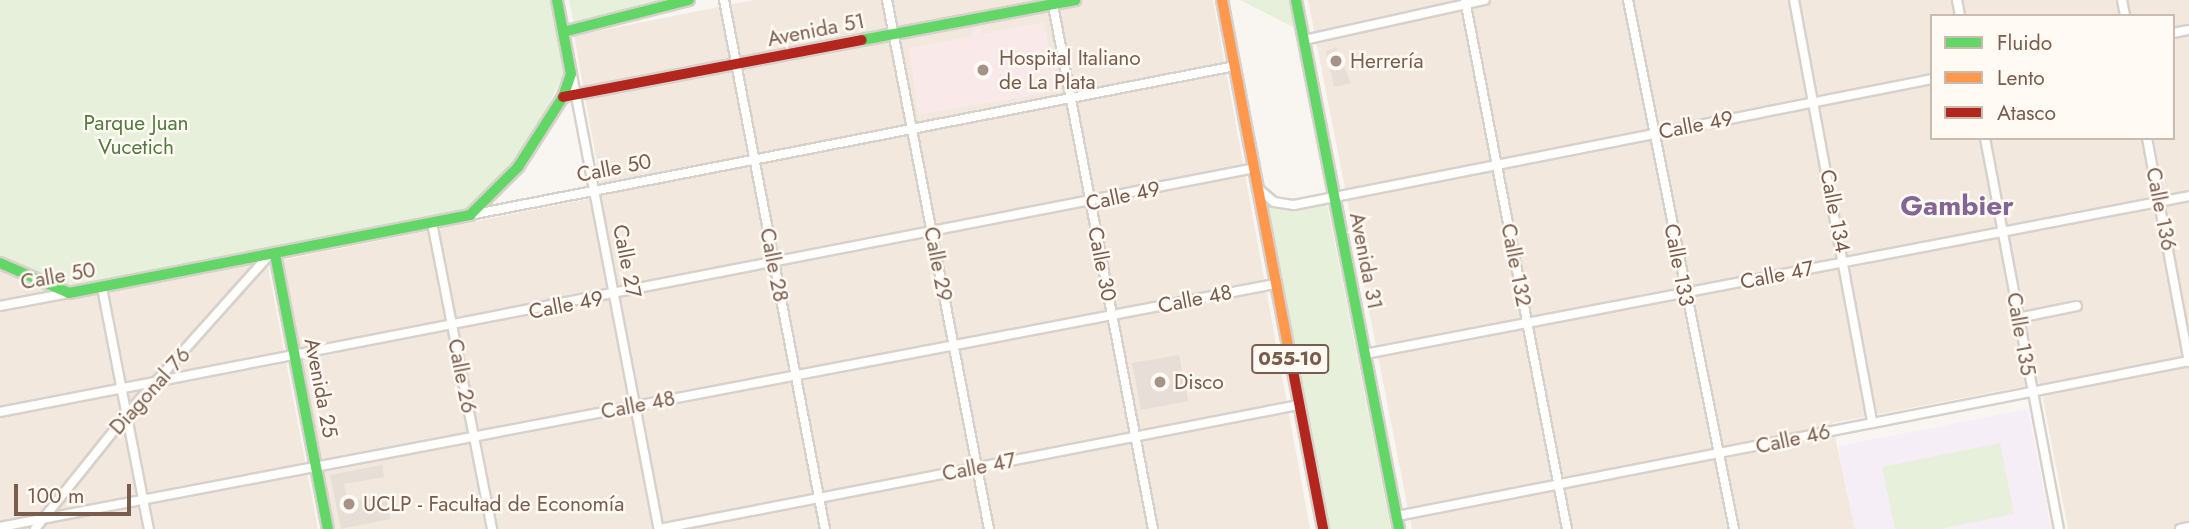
<!DOCTYPE html>
<html>
<head>
<meta charset="utf-8">
<style>
	body { margin:0 }
	#map { position:relative; width:2189px; height:529px; overflow:hidden; background:#f9f5f0; font-family:Jost,sans-serif }
	div>[style] { position:absolute }
	.residential>* { inset:0; background:#f2e8de }
	.education>* { inset:0; background:#f6eef6 }
	.medical>* { inset:0; background:#fae9e9 }
	.green>* { inset:0; background:#e7f0db }
	.building>* { inset:0; background:#e6ded7 }
	.roads { filter:drop-shadow(2px 0 #d7d1cb) drop-shadow(-2px 0 #d7d1cb) drop-shadow(0 2px #d7d1cb) drop-shadow(0 -2px #d7d1cb) }
	.street>* { height:8px; margin:-4px; padding:0 4px; transform-origin:4px; border-radius:4px; background:#fefefd }
	.fast>* { height:10px; margin:-5px; padding:0 5px; transform-origin:5px; border-radius:5px; background:#63d668 }
	.slow>* { height:10px; margin:-5px; padding:0 5px; transform-origin:5px; border-radius:5px; background:#ff974d }
	.jam>* { height:10px; margin:-5px; padding:0 5px; transform-origin:5px; border-radius:5px; background:#b3261e }
	.dots>* { width:19px; height:19px; translate:-50% -50%; box-sizing:border-box; border:4px solid #fffaf3; border-radius:50% }
	span { translate:-50% -50%; white-space:nowrap; text-align:center; line-height:1.15; -webkit-text-stroke:5px #fffaf3; paint-order:stroke }
	.shield-label span { padding:2px 5px; background:#fffaf3; border:2px solid; border-radius:5px; -webkit-text-stroke-width:0 }
	.shield-label { font-size:19px; color:#7a5c4d; font-weight:700 }
	.street-label { font-size:21px; color:#7a5c4d }
	.poi-label { font-size:21px; color:#7a5c4d }
	.left { translate:0 -50%; text-align:left }
	.park-label { font-size:21px; color:#537a41 }
	.district-label { font-size:28px; color:#846695; font-weight:700 }
	.legend { position:absolute; left:1930px; top:14px; width:245px; height:126px; box-sizing:border-box; background:#fffaf3; border:2px solid #cabbb1; margin:0; padding:9px 12px; list-style:none; font-size:21px; color:#7a5c4d }
	.legend li { display:flex; align-items:center; gap:14px; height:35px }
	.legend b { width:35px; border:2px solid #cabbb1 }
	.scale { position:absolute; left:14px; top:484px; width:117px; height:32px; box-sizing:border-box; border:4px solid #7a5c4d; border-top:0; padding-left:9px; font-size:21px; line-height:24px; white-space:nowrap; color:#7a5c4d; -webkit-text-stroke:5px #fffaf3; paint-order:stroke }
</style>
</head>
<body>
<div id="map">
	<div class="residential">
		<i style="clip-path:polygon(753px 0,1213px 0,1310px 529px,330px 529px,278px 261px,603px 196px,574px 36px)"></i>
		<i style="clip-path:polygon(evenodd,1308px 0,2189px 0,2189px 529px,2068px 529px,2040px 383px,1832px 423px,1855px 529px,1412px 529px,1308px 0,1932px 16px,2173px 16px,2173px 138px,1932px 138px,1932px 16px)"></i>
		<i style="clip-path:polygon(254px 261px,256px 267px,267px 262px,318px 529px,0 529px,0 268px,68px 297px)"></i>
	</div>
	<div class="education">
		<i style="clip-path:polygon(2028px 409px,2051px 529px,1855px 529px,1838px 446px)"></i>
	</div>
	<div class="medical">
		<i style="clip-path:polygon(1044px 22px,1057px 91px,918px 115px,909px 48px,973px 36px,973px 29px,981px 28px,982px 34px)"></i>
	</div>
	<div class="green">
		<i style="clip-path:polygon(0 0,552px 0,566px 69px,526px 151px,467px 212px,65px 287px,0 258px)"></i>
		<i style="clip-path:polygon(569px 0,660px 0,642px 3px,630px 14px,574px 24px)"></i>
		<i style="clip-path:polygon(1240px 0,1289px 0,1295px 28px)"></i>
		<i style="clip-path:polygon(1264px 203px,1284px 210px,1327px 204px,1391px 529px,1327px 529px)"></i>
		<i style="clip-path:polygon(2000px 443px,2014px 514px,1940px 529px,1895px 529px,1882px 467px)"></i>
	</div>
	<div class="building">
		<i style="clip-path:polygon(1336px 47px,1351px 83px,1334px 87px,1326px 51px)"></i>
		<i style="clip-path:polygon(1179px 355px,1188px 401px,1141px 410px,1132px 363px)"></i>
		<i style="clip-path:polygon(382px 465px,384px 477px,344px 484px,348px 502px,386px 495px,390px 519px,341px 529px,330px 475px)"></i>
	</div>
	<div class="roads">
		<div class="street">
			<i style="left:724px;top:0;width:539px;rotate:79.19deg"></i>
			<i style="left:887px;top:0;width:539px;rotate:79.09deg"></i>
			<i style="left:1052px;top:0;width:539px;rotate:79.19deg"></i>
			<i style="left:1465px;top:0;width:539px;rotate:79.09deg"></i>
			<i style="left:1628px;top:0;width:540px;rotate:78.67deg"></i>
			<i style="left:1794px;top:0;width:429px;rotate:79.5deg"></i>
			<i style="left:1957px;top:0;width:16px;rotate:79deg"></i>
			<i style="left:2122px;top:0;width:16px;rotate:79deg"></i>
			<i style="left:2173px;top:33px;width:16px;rotate:-11deg"></i>
			<i style="left:1304px;top:40px;width:185px;rotate:-12.5deg"></i>
			<i style="left:572px;top:75px;width:462px;rotate:79.2deg"></i>
			<i style="left:1985px;top:138px;width:398px;rotate:79.3deg"></i>
			<i style="left:2147px;top:138px;width:228px;rotate:79.4deg"></i>
			<i style="left:1260px;top:190px;width:18px;rotate:41deg"></i>
			<i style="left:1274px;top:202px;width:20px;rotate:9deg"></i>
			<i style="left:1294px;top:205px;width:650px;rotate:-11.17deg"></i>
			<i style="left:470px;top:215px;width:779px;rotate:-11.02deg"></i>
			<i style="left:432px;top:223px;width:312px;rotate:78.9deg"></i>
			<i style="left:102px;top:288px;width:246px;rotate:79deg"></i>
			<i style="left:0;top:306px;width:70px;rotate:-10.7deg"></i>
			<i style="left:2018px;top:318px;width:60px;rotate:-11.5deg"></i>
			<i style="left:1365px;top:354px;width:839px;rotate:-10.85deg"></i>
			<i style="left:0;top:412px;width:1278px;rotate:-11deg"></i>
			<i style="left:1397px;top:516px;width:807px;rotate:-11.07deg"></i>
			<i style="left:0;top:527px;width:1298px;rotate:-10.79deg"></i>
			<i style="left:35px;top:529px;width:147px;rotate:-51.3deg"></i>
			<i style="left:127px;top:414px;width:213px;rotate:-48.2deg"></i>
			<i style="left:659px;top:529px;width:652px;rotate:-10.97deg"></i>
			<i style="left:2180px;top:529px;width:9px;rotate:-13deg"></i>
		</div>
		<div class="fast">
			<i style="left:1296px;top:0;width:539px;rotate:78.98deg"></i>
			<i style="left:563px;top:32px;width:130px;rotate:-14.3deg"></i>
			<i style="left:862px;top:40px;width:217px;rotate:-10.6deg"></i>
			<i style="left:275px;top:254px;width:280px;rotate:79.1deg"></i>
			<i style="left:0;top:263px;width:75px;rotate:23.5deg"></i>
			<i style="left:69px;top:293px;width:409px;rotate:-11deg"></i>
			<i style="left:470px;top:215px;width:68px;rotate:-45deg"></i>
			<i style="left:518px;top:167px;width:83px;rotate:-57.3deg"></i>
			<i style="left:563px;top:97px;width:24px;rotate:-71deg"></i>
			<i style="left:571px;top:74px;width:75px;rotate:-100.7deg"></i>
		</div>
		<div class="slow">
			<i style="left:1222px;top:0;width:378px;rotate:79.2deg"></i>
		</div>
		<div class="jam">
			<i style="left:563px;top:97px;width:304px;rotate:-10.8deg"></i>
			<i style="left:1293px;top:371px;width:161px;rotate:79.2deg"></i>
		</div>
	</div>
	<div class="dots">
		<i style="left:1336px;top:61px;background:#a69286"></i>
		<i style="left:983px;top:70px;background:#a69286"></i>
		<i style="left:1160px;top:382px;background:#a69286"></i>
		<i style="left:349px;top:504px;background:#a69286"></i>
	</div>
	<div class="shield-label">
		<span style="left:1290px;top:359px">055-10</span>
	</div>
	<div class="street-label">
		<span style="left:816px;top:30px;rotate:-11deg">Avenida 51</span>
		<span style="left:1696px;top:125px;rotate:-11deg">Calle 49</span>
		<span style="left:614px;top:168px;rotate:-11deg">Calle 50</span>
		<span style="left:1123px;top:196px;rotate:-12deg">Calle 49</span>
		<span style="left:2161px;top:209px;rotate:79deg">Calle 136</span>
		<span style="left:1835px;top:211px;rotate:79deg">Calle 134</span>
		<span style="left:627px;top:261px;rotate:79deg">Calle 27</span>
		<span style="left:1366px;top:261px;rotate:79deg">Avenida 31</span>
		<span style="left:938px;top:264px;rotate:79deg">Calle 29</span>
		<span style="left:1102px;top:264px;rotate:79deg">Calle 30</span>
		<span style="left:774px;top:265px;rotate:79deg">Calle 28</span>
		<span style="left:1516px;top:265px;rotate:79deg">Calle 132</span>
		<span style="left:1679px;top:265px;rotate:79deg">Calle 133</span>
		<span style="left:1777px;top:275px;rotate:-11deg">Calle 47</span>
		<span style="left:58px;top:276px;rotate:-10deg">Calle 50</span>
		<span style="left:1195px;top:299px;rotate:-11deg">Calle 48</span>
		<span style="left:566px;top:305px;rotate:-11deg">Calle 49</span>
		<span style="left:2021px;top:334px;rotate:80deg">Calle 135</span>
		<span style="left:462px;top:376px;rotate:79deg">Calle 26</span>
		<span style="left:321px;top:388px;rotate:79deg">Avenida 25</span>
		<span style="left:150px;top:391px;rotate:-48deg">Diagonal 76</span>
		<span style="left:638px;top:405px;rotate:-11deg">Calle 48</span>
		<span style="left:1793px;top:439px;rotate:-12deg">Calle 46</span>
		<span style="left:979px;top:467px;rotate:-11deg">Calle 47</span>
	</div>
	<div class="poi-label">
		<span class="left" style="left:999px;top:70px">Hospital Italiano<br>de La Plata</span>
		<span class="left" style="left:1350px;top:61px">Herrería</span>
		<span class="left" style="left:1174px;top:382px">Disco</span>
		<span class="left" style="left:363px;top:504px">UCLP - Facultad de Economía</span>
	</div>
	<div class="park-label">
		<span style="left:136px;top:135px">Parque Juan<br>Vucetich</span>
	</div>
	<div class="district-label">
		<span style="left:1957px;top:206px">Gambier</span>
	</div>
	<ul class="legend">
	<li><b style="height:9px;background:#63d668"></b>Fluido</li>
	<li><b style="height:9px;background:#ff974d"></b>Lento</li>
	<li><b style="height:9px;background:#b3261e"></b>Atasco</li>
	</ul>
	<div class="scale">100 m</div>
</div>
</body>
</html>
